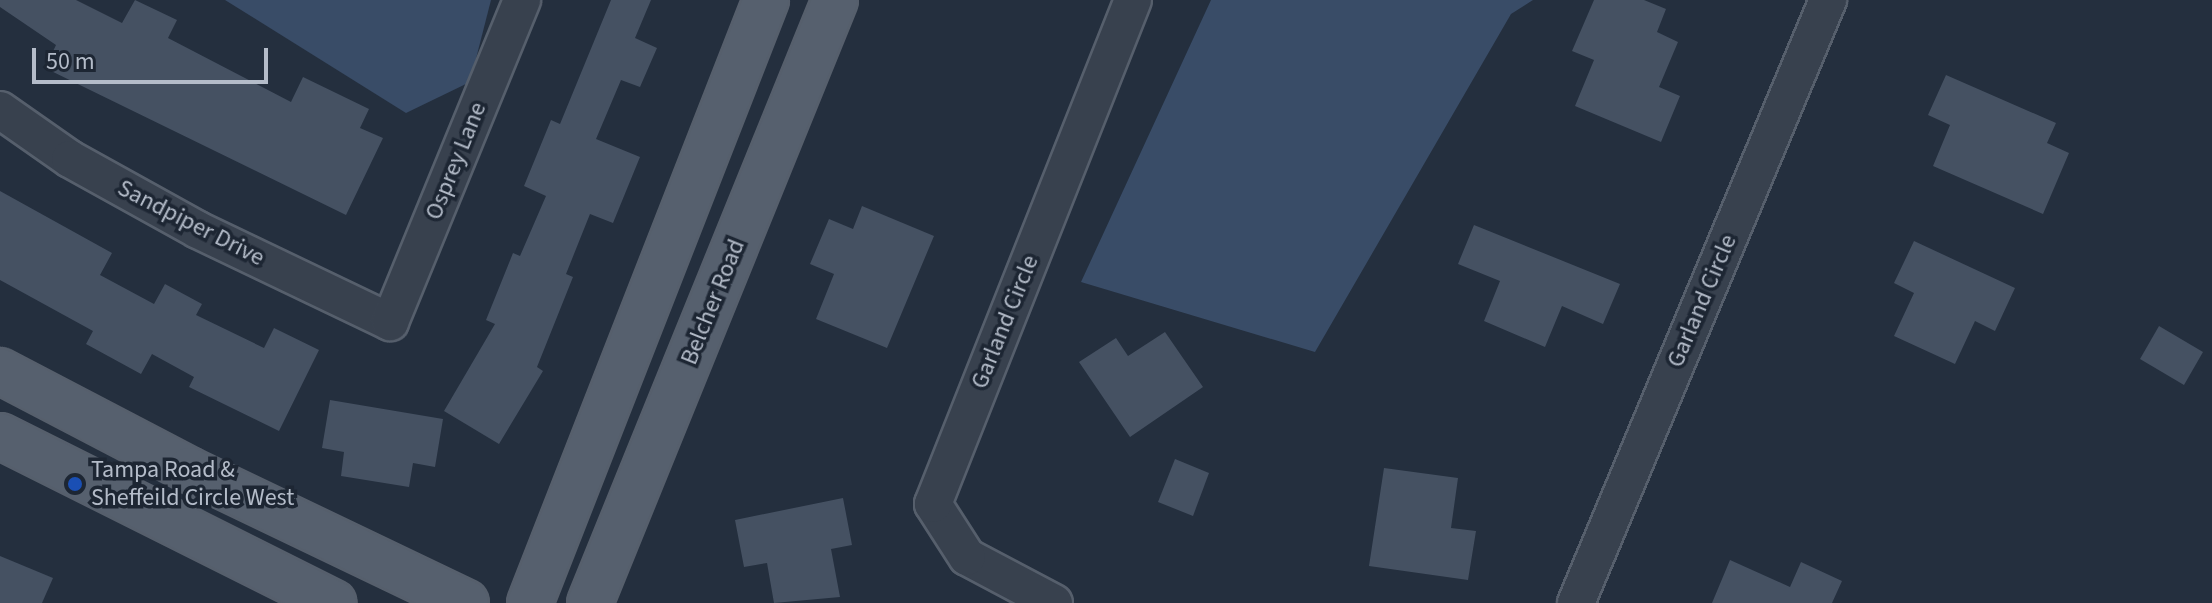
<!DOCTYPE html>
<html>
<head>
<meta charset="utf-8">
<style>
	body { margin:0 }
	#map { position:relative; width:2212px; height:603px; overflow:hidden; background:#242f3e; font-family:"Source Sans 3",sans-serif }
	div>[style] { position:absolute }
	.water>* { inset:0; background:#394c67 }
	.building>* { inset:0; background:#455162 }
	.roads { filter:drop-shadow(2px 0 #565f6c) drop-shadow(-2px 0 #565f6c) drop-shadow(0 2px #565f6c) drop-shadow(0 -2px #565f6c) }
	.minor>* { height:36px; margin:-18px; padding:0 18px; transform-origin:18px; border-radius:18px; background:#38414e }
	.major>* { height:44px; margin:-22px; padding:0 22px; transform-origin:22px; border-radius:22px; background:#56606e }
	.dots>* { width:22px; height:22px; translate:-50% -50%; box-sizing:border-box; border:4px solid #1d2633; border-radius:50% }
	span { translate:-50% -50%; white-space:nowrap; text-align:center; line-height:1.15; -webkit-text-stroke:7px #1d2633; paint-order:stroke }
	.street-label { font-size:24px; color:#b4bcc9 }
	.poi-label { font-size:24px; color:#b4bcc9 }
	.left { translate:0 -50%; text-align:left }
	.scale { position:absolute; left:32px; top:48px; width:236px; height:36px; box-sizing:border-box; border:4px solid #b4bcc9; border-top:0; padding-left:10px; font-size:24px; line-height:28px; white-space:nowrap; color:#b4bcc9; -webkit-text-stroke:6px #1d2633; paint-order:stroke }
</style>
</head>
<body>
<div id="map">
	<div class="water">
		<i style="clip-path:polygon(225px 0,491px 0,470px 82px,406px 113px)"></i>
		<i style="clip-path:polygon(1211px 0,1533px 0,1511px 14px,1315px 352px,1081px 282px)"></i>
	</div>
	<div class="building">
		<i style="clip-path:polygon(0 0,76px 0,122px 23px,135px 0,177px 20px,168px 38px,291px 102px,303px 77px,369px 109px,360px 128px,383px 138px,346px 215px,45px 68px,56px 45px,0 7px)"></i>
		<i style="clip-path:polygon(611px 0,651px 0,635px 38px,657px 48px,640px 87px,621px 80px,596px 139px,640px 157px,613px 223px,590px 214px,566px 274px,573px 277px,537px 367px,543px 371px,499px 444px,444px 411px,495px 324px,486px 320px,513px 253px,520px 256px,546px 196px,524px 186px,551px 120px,560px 124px)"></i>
		<i style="clip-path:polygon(1594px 0,1644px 0,1666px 9px,1657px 32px,1678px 42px,1659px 87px,1680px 96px,1661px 142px,1575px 106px,1594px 60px,1572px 51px)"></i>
		<i style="clip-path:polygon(1946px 75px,2056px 123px,2047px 143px,2069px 153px,2043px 214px,1933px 166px,1950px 125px,1928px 115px)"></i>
		<i style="clip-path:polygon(0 191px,112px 253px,100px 275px,154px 304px,165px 284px,202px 304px,196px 315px,264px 348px,274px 328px,319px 350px,279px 431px,189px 387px,194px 377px,152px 354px,141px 374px,86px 344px,93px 331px,0 280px)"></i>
		<i style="clip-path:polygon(862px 206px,934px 236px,887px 348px,816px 319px,834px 274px,810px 264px,829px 219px,853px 229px)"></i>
		<i style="clip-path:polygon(1474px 225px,1620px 284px,1603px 324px,1562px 306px,1545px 347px,1484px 321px,1500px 281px,1458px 264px)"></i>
		<i style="clip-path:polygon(1914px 241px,2015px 288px,1995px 331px,1975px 321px,1955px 364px,1894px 336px,1914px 293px,1894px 283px)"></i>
		<i style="clip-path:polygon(2159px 326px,2203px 352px,2184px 385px,2140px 359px)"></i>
		<i style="clip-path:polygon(1165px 332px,1203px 387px,1130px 437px,1079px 362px,1116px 338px,1128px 356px)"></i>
		<i style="clip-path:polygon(330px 400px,443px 419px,435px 467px,413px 463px,409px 487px,341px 476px,344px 452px,322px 448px)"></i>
		<i style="clip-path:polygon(1175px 459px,1209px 473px,1193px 516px,1158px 502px)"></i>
		<i style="clip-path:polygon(1384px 468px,1458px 478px,1451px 528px,1476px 531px,1468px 580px,1369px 566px)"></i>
		<i style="clip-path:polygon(843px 498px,852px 545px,831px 549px,840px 597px,774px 603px,767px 563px,744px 567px,735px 520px)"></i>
		<i style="clip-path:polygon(0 556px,53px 578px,42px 603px,0 603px)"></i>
		<i style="clip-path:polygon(1730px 560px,1790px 587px,1801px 562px,1842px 581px,1832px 603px,1712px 603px)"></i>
	</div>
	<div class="roads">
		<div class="minor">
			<i style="left:0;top:110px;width:85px;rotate:35deg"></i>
			<i style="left:70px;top:159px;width:146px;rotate:29deg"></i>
			<i style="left:198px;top:230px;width:213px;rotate:25.6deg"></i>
			<i style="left:390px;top:322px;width:348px;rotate:-67.7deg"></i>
			<i style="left:1054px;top:603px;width:98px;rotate:-152.1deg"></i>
			<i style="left:967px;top:557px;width:63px;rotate:-122.7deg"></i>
			<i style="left:933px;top:504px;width:542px;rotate:-68.36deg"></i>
			<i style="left:1576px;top:603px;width:654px;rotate:-67.32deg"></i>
		</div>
		<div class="major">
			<i style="left:0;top:371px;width:213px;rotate:27.6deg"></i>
			<i style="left:189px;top:470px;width:307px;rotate:25.6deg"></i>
			<i style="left:0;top:436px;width:373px;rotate:26.6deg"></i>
			<i style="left:530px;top:603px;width:648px;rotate:-68.63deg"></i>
			<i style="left:590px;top:603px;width:651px;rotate:-67.89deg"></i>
		</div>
	</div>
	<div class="dots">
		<i style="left:75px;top:484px;background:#1a4fb4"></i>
	</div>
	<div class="street-label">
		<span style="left:456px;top:161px;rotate:-68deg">Osprey Lane</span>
		<span style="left:191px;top:223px;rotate:27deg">Sandpiper Drive</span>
		<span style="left:1702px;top:301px;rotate:-67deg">Garland Circle</span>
		<span style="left:713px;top:302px;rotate:-68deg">Belcher Road</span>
		<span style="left:1005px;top:322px;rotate:-68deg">Garland Circle</span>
	</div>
	<div class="poi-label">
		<span class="left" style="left:91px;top:484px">Tampa Road &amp;<br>Sheffeild Circle West</span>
	</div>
	<div class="scale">50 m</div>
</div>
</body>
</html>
